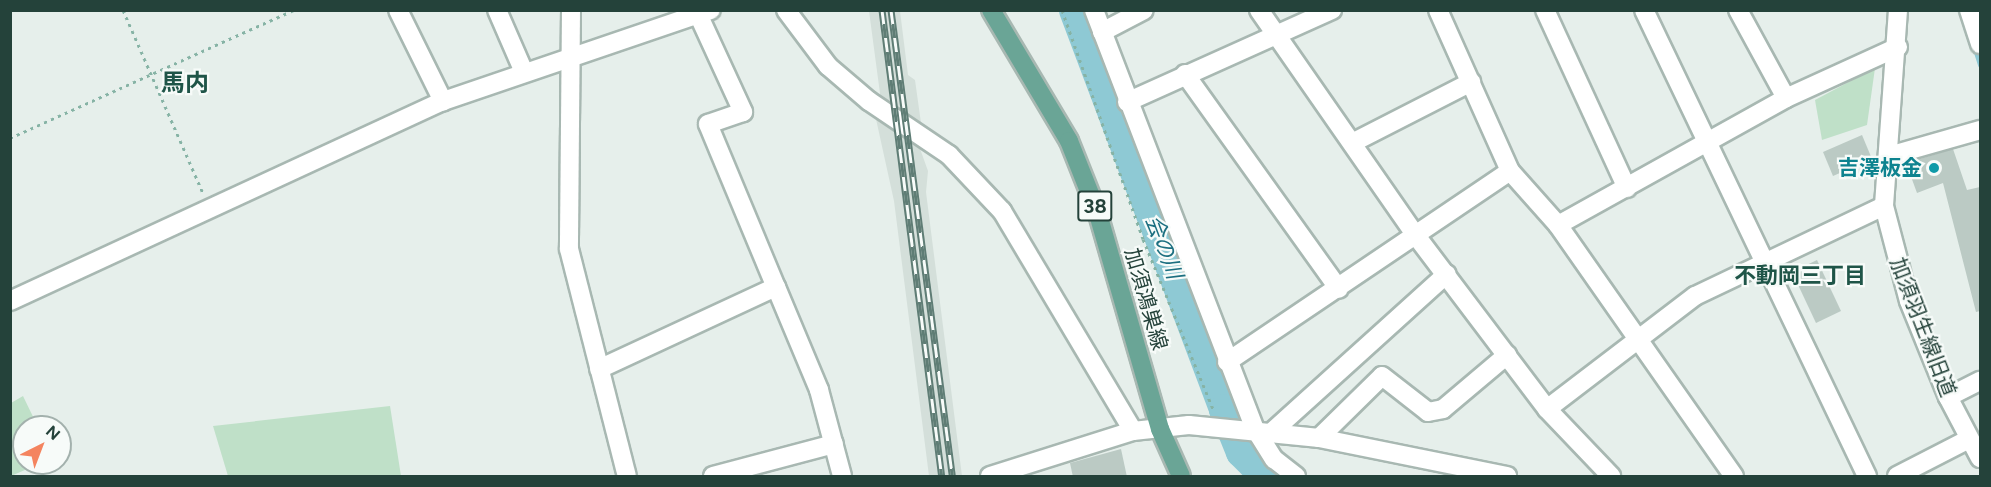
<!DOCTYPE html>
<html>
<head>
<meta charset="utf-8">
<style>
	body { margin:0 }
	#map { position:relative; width:1991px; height:487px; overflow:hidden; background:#e6efeb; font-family:Figtree,"Noto Sans JP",sans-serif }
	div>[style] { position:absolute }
	.built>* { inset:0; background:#d4dfda }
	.green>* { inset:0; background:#bfe0c8 }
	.stream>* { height:5px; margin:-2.5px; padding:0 2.5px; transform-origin:2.5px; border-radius:2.5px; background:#8ec9d4 }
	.river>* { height:32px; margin:-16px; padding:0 16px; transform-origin:16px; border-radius:16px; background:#8ec9d4 }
	.building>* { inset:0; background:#bbcac4 }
	.path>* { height:3px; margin-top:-1.5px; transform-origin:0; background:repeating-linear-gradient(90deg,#86b3a5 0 3px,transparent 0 7.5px) }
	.roads { filter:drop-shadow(2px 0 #a8b8b2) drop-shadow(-2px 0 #a8b8b2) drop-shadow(0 2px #a8b8b2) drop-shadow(0 -2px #a8b8b2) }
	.minor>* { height:18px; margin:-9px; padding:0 9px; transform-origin:9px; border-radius:9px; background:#fff }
	.major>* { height:18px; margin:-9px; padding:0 9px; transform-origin:9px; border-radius:9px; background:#6aa596 }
	.rail>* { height:7px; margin-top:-3.5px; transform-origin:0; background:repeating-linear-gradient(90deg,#f7fbf9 0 14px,#5f7d75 0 28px); box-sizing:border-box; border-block:2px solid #5f7d75 }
	.dots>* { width:16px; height:16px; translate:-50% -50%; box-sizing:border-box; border:3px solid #f7fbf9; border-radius:50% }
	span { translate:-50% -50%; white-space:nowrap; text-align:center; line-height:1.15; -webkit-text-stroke:4.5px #f7fbf9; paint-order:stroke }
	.shield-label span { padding:2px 4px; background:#f7fbf9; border:2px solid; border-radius:4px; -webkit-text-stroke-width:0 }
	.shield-label { font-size:20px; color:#24423a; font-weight:700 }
	.culture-label { font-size:21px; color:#0d838f; font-weight:700 }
	.right { translate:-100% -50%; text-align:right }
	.street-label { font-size:21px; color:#24423a }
	.water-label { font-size:22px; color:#1c6f80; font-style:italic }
	.neighbourhood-label { font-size:22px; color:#1f5548; font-weight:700 }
	.quarter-label { font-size:24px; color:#1f5548; font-weight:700 }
	.frame { position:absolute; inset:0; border:12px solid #24423a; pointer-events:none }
	.north { position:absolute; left:12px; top:415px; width:60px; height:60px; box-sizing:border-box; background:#f7fbf9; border:2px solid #a3b1ad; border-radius:50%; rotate:42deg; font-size:16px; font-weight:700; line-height:24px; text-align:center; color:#24423a }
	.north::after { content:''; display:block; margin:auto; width:21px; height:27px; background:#f4845f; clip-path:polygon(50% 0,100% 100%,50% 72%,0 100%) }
</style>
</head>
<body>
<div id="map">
	<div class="built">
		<i style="clip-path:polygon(869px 11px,900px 11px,908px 75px,915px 80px,921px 123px,916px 126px,881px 101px)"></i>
		<i style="clip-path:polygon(883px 117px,918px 143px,928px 171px,926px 192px,962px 476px,929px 476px,894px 201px,876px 119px)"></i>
	</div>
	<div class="green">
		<i style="clip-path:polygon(1875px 68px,1867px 125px,1822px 140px,1815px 100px)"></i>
		<i style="clip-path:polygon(23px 396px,38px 427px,24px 427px,24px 463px,41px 463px,11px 476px,11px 403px)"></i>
		<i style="clip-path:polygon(390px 406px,401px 476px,228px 476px,213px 426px)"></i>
	</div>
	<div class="stream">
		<i style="left:1974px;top:46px;width:20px;rotate:72deg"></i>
	</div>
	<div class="river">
		<i style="left:1075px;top:10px;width:427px;rotate:69.4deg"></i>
		<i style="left:1225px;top:410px;width:45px;rotate:68deg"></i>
		<i style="left:1242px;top:452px;width:34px;rotate:45deg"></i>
	</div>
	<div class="building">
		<i style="clip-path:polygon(1862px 135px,1872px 159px,1833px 176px,1823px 152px)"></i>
		<i style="clip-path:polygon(1953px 149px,1967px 190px,1980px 187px,1980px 311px,1976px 312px,1943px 183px,1917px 193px,1906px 163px)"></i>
		<i style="clip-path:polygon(1817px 260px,1841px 311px,1816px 323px,1792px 272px)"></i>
		<i style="clip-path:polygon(1121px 449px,1127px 477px,1073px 477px,1070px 463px)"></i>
	</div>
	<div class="path">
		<i style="left:123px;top:10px;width:200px;rotate:66.4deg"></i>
		<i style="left:1062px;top:10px;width:243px;rotate:70.5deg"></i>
		<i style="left:1143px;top:239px;width:186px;rotate:67.6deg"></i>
		<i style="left:10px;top:138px;width:311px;rotate:-24.3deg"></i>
	</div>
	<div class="roads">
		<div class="minor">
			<i style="left:398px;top:10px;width:102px;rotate:63.7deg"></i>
			<i style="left:497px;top:10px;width:68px;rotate:66.5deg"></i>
			<i style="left:571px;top:10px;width:239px;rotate:90.5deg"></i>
			<i style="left:569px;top:249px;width:234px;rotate:75.7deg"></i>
			<i style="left:786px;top:10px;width:70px;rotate:53.1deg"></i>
			<i style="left:828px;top:66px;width:54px;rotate:40.5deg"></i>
			<i style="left:869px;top:101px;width:97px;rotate:34deg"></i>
			<i style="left:949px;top:155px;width:77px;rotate:46.6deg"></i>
			<i style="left:1002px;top:211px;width:256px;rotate:59.2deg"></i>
			<i style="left:1094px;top:10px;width:449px;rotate:69deg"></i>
			<i style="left:1255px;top:429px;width:36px;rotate:58deg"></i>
			<i style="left:1274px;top:459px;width:28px;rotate:38deg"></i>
			<i style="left:1259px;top:10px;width:277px;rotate:55.2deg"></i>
			<i style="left:1417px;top:237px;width:216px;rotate:52.9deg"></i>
			<i style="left:1547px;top:409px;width:93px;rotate:46.3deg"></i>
			<i style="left:1438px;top:10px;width:176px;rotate:65.9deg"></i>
			<i style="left:1510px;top:171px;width:72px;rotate:48.4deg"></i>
			<i style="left:1558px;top:225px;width:307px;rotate:55deg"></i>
			<i style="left:1545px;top:10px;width:196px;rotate:65.3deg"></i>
			<i style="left:1644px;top:10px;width:517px;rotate:64.43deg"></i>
			<i style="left:1738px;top:10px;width:100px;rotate:61.4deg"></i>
			<i style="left:1898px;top:10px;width:196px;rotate:94.1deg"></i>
			<i style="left:1884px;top:206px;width:98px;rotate:75.3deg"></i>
			<i style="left:1909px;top:301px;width:104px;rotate:67.9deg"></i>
			<i style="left:1948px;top:397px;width:69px;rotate:62.3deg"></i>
			<i style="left:1969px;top:10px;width:36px;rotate:72deg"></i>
			<i style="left:698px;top:14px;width:108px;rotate:65.3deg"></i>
			<i style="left:743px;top:112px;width:37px;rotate:161deg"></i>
			<i style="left:708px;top:124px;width:177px;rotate:67.4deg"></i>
			<i style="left:1102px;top:32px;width:47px;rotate:-27.6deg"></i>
			<i style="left:1185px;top:74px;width:264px;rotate:54.4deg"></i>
			<i style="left:1127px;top:102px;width:225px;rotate:-24.2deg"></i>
			<i style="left:1352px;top:143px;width:134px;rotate:-27.1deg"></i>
			<i style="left:1889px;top:156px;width:95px;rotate:-15.9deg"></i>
			<i style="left:1558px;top:225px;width:261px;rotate:-29.1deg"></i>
			<i style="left:1786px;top:98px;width:123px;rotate:-24.5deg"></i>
			<i style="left:10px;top:301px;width:477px;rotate:-24.8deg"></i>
			<i style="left:443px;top:101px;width:283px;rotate:-18.8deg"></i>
			<i style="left:1227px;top:362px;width:341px;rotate:-34deg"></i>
			<i style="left:599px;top:369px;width:195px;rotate:-24.9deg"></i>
			<i style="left:776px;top:287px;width:112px;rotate:67.3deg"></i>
			<i style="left:819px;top:390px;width:89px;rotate:75deg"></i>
			<i style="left:1948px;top:397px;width:36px;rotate:-27deg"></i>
			<i style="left:1547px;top:409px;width:186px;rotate:-37.4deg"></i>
			<i style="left:1695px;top:296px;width:209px;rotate:-25.5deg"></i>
			<i style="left:1273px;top:431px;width:234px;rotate:-42.1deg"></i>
			<i style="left:1319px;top:438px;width:88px;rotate:-44.5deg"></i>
			<i style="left:1382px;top:376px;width:58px;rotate:38deg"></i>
			<i style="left:1428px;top:412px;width:15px;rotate:-11deg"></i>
			<i style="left:1443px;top:409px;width:84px;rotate:-40.2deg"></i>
			<i style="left:713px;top:476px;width:125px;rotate:-14.8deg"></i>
			<i style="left:990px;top:476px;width:150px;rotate:-17.5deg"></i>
			<i style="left:1133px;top:431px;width:56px;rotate:-6.1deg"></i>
			<i style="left:1189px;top:425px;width:131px;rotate:5.7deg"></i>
			<i style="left:1319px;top:438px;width:192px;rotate:11.4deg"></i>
			<i style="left:1897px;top:476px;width:81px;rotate:-27.2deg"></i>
		</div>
		<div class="major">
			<i style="left:991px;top:10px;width:152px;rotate:59.2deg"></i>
			<i style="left:1069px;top:141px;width:79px;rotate:68.3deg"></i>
			<i style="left:1098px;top:214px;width:224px;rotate:73.9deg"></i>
			<i style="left:1160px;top:429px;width:51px;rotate:65.9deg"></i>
		</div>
	</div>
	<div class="rail">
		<i style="left:882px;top:10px;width:470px;rotate:82.7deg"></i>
		<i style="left:891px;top:10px;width:470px;rotate:82.5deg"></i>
	</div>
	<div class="dots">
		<i style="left:1934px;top:168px;background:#0f9aa8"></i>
	</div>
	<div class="shield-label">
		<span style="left:1095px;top:206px">38</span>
	</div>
	<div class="culture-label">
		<span class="right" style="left:1922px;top:168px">吉澤板金</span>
	</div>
	<div class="street-label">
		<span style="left:1146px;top:299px;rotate:74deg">加須鴻巣線</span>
		<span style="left:1923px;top:327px;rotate:69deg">加須羽生線旧道</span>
	</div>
	<div class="water-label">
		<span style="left:1164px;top:247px;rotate:69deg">会の川</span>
	</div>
	<div class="neighbourhood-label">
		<span style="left:1800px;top:276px">不動岡三丁目</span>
	</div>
	<div class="quarter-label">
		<span style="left:185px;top:83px">馬内</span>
	</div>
	<div class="frame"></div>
	<div class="north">N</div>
</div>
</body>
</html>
